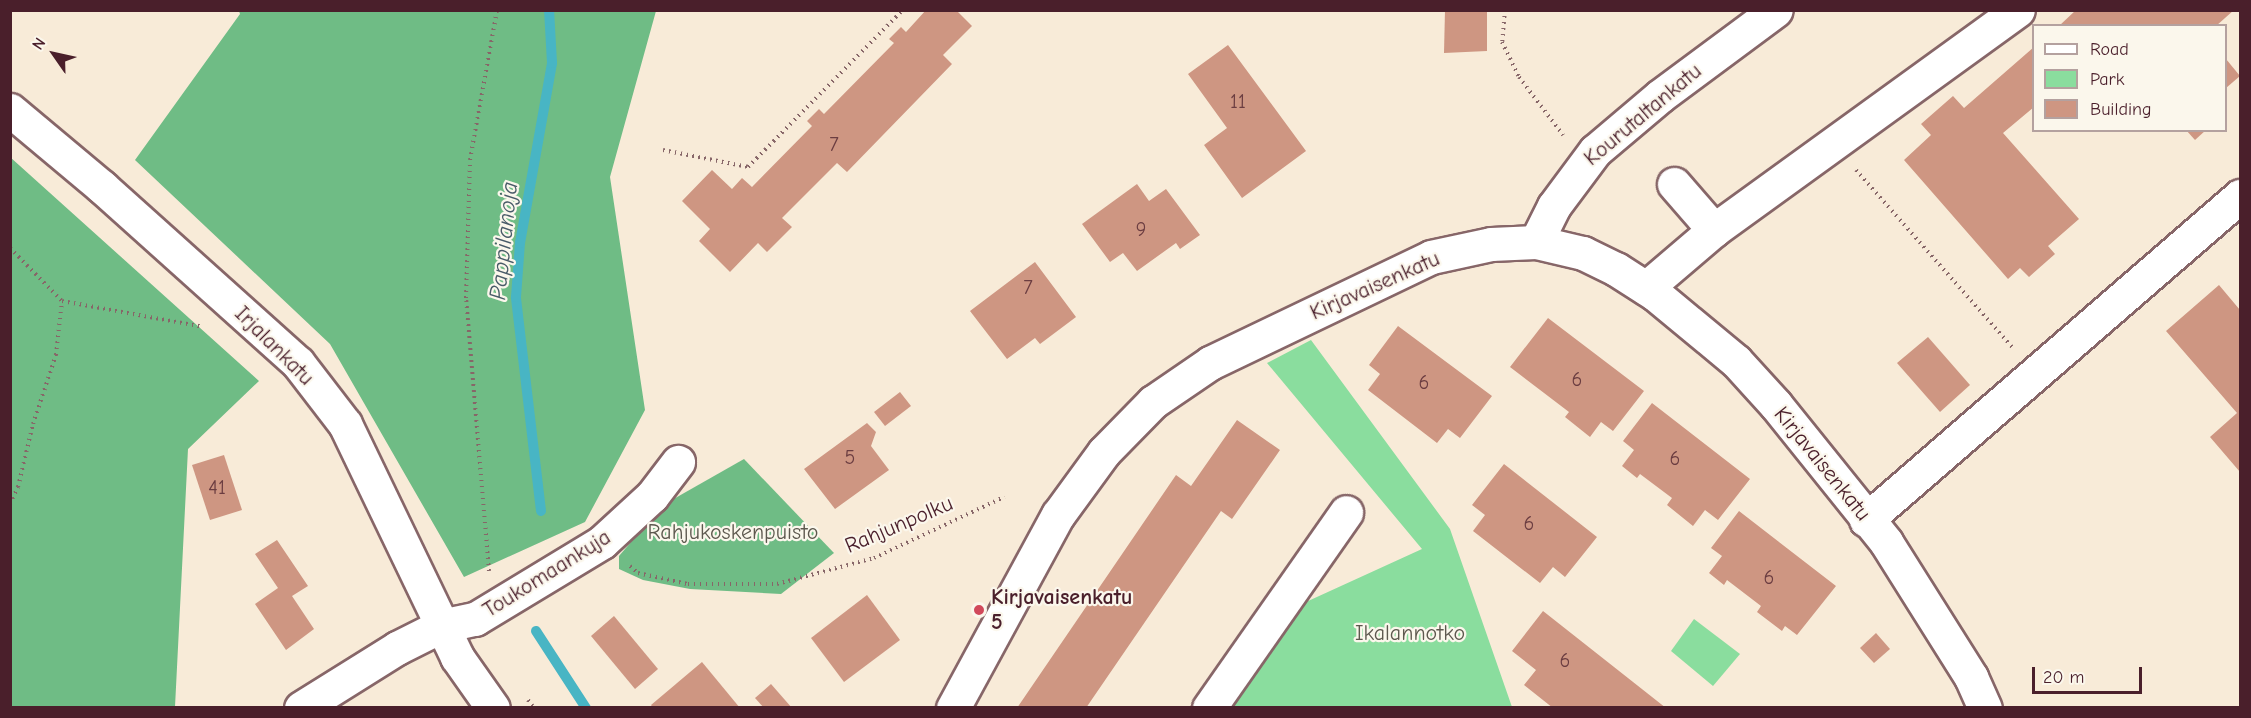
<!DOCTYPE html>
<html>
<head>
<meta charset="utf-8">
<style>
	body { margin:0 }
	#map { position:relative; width:2251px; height:718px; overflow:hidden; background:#f8ebd8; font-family:"Comic Neue",sans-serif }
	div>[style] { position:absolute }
	.green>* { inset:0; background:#8add9e }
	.forest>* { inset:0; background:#6fbc85 }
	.stream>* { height:10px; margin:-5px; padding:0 5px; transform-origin:5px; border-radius:5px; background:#48b5c4 }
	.building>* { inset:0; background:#ce9682 }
	.path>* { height:4px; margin-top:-2px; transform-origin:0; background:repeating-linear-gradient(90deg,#876668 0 1.5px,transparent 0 6px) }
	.roads { filter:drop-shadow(2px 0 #876668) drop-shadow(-2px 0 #876668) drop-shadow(0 2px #876668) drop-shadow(0 -2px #876668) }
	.minor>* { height:33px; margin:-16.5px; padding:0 16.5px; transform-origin:16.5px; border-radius:16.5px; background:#fff }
	.dots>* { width:16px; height:16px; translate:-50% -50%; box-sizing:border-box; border:3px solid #fbf7ec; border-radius:50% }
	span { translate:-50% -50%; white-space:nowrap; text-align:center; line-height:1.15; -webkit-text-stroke:4.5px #fbf7ec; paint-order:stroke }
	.number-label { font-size:20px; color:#6b3d41 }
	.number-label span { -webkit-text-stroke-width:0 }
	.street-label { font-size:22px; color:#4a1f2b }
	.park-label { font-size:22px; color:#5d584e }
	.poi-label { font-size:22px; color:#4a1f2b; font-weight:700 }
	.left { translate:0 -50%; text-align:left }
	.water-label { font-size:24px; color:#495b68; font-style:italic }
	.frame { position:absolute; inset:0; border:12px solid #4a1f2b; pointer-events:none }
	.legend { position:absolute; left:2032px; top:24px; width:195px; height:108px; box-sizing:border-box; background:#fbf7ec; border:2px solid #b4a19f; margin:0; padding:8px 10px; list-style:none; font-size:18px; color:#4a1f2b }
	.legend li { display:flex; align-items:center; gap:12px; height:30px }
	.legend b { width:30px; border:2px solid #b4a19f }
	.north { position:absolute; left:24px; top:24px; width:60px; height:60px; -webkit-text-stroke:4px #fbf7ec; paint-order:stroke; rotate:304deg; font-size:16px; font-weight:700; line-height:24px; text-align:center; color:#4a1f2b }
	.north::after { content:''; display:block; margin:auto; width:21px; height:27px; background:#4a1f2b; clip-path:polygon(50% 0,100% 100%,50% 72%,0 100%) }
	.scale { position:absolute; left:2032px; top:667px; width:110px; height:27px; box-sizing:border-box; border:3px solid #4a1f2b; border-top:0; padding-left:8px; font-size:18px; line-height:21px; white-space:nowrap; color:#4a1f2b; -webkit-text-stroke:4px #fbf7ec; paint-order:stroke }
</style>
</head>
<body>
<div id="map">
	<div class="green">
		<i style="clip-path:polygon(1311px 340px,1450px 529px,1512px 707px,1218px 708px,1295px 607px,1422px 549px,1267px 363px)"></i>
		<i style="clip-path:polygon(1694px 619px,1740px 654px,1713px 686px,1671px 651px)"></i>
	</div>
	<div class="forest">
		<i style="clip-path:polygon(239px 11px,656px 11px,610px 177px,645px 410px,585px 522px,464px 577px,330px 344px,135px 160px,240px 14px)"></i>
		<i style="clip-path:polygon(10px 157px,259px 381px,188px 449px,175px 707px,11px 707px)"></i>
		<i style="clip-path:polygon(744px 459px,834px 553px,781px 594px,690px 589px,643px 580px,619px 569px,619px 556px,663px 505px)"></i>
	</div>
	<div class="stream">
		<i style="left:541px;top:511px;width:215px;rotate:-96.7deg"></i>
		<i style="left:516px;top:297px;width:54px;rotate:-85.8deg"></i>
		<i style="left:520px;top:243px;width:183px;rotate:-79.9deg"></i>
		<i style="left:552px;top:63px;width:53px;rotate:-93.2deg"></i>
		<i style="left:536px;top:631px;width:92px;rotate:57deg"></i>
	</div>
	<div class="building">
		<i style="clip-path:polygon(926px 10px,956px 10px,972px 26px,943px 55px,952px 64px,847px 172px,837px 163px,782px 218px,792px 227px,767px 252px,758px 243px,730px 272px,699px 241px,710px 229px,682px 201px,712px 170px,732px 189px,742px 178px,752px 187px,812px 126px,807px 121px,819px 109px,824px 114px,894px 43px,889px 39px,901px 27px,906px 32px)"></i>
		<i style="clip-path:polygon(1445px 10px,1487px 10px,1487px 51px,1444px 53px)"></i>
		<i style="clip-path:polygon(2076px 10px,2234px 10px,2216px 26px,2059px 26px)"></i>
		<i style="clip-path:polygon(1228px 45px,1306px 151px,1242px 198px,1204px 145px,1227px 128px,1188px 74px)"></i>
		<i style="clip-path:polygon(2034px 47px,2034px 107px,2003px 133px,2079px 219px,2048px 246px,2055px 254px,2029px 277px,2020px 268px,2008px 279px,1904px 160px,1931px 135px,1921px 124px,1953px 96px,1964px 108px)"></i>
		<i style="clip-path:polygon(2226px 59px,2240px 76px,2226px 88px)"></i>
		<i style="clip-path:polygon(2186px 130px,2206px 130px,2195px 140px)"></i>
		<i style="clip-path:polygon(1137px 184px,1149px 201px,1166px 189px,1200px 235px,1180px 249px,1176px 243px,1137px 271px,1123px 253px,1110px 262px,1082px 224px)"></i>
		<i style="clip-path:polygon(1035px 262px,1076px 317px,1040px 344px,1035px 338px,1007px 359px,970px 311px)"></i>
		<i style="clip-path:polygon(2219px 285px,2240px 310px,2240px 472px,2210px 437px,2237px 413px,2166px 331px)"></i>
		<i style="clip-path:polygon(1548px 318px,1644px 391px,1613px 431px,1601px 422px,1590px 437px,1565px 417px,1569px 412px,1510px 367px)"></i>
		<i style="clip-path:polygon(1398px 326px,1492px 396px,1460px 438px,1448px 429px,1437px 443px,1368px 390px,1380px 374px,1369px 365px)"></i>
		<i style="clip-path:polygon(1928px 337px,1970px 385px,1940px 412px,1897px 363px)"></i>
		<i style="clip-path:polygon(900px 392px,911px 406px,885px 426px,874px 412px)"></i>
		<i style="clip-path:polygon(1652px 403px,1750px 479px,1718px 520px,1705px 510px,1693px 526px,1667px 505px,1672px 498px,1640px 474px,1637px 478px,1622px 466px,1634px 450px,1623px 441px)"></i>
		<i style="clip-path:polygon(1237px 420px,1280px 450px,1232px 519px,1221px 511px,1086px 708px,1017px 708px,1176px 475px,1191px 486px)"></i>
		<i style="clip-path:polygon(867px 423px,876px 432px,871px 446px,889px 470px,835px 509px,804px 469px)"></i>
		<i style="clip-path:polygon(224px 455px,242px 510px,210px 520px,192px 465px)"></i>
		<i style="clip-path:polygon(1504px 464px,1597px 537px,1565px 577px,1553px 567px,1540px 583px,1473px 531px,1485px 515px,1472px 505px)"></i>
		<i style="clip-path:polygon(1739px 511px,1836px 586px,1797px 635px,1785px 626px,1782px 631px,1757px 612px,1761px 606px,1727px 580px,1724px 585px,1709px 573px,1722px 556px,1711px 548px)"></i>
		<i style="clip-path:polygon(277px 540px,308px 586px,292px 596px,314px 629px,286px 650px,255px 604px,278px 588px,255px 554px)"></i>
		<i style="clip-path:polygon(867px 595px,900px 640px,844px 682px,811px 638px)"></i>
		<i style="clip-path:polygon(1543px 611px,1666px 708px,1553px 708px,1524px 685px,1536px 670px,1512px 651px)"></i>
		<i style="clip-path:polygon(614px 616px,658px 669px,635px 689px,591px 636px)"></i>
		<i style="clip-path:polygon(1876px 633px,1890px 649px,1874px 663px,1860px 648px)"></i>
		<i style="clip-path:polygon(702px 662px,740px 708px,653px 708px,651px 705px)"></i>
		<i style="clip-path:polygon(771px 684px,792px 708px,764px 708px,755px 698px)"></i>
	</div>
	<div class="path">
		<i style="left:1505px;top:10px;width:32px;rotate:95deg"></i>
		<i style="left:1502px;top:42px;width:39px;rotate:64deg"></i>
		<i style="left:1519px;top:77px;width:73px;rotate:52.8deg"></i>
		<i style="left:663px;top:150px;width:87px;rotate:11.3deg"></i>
		<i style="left:748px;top:167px;width:221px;rotate:-45.4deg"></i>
		<i style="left:1856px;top:170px;width:236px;rotate:48.6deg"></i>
		<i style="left:10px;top:248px;width:74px;rotate:45.5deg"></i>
		<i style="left:62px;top:301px;width:143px;rotate:10.4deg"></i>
		<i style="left:10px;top:504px;width:19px;rotate:-65deg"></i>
		<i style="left:18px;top:487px;width:65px;rotate:-76.6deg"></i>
		<i style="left:33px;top:424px;width:73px;rotate:-71.6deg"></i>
		<i style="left:56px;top:355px;width:54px;rotate:-83.7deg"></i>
		<i style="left:630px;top:566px;width:11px;rotate:41deg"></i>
		<i style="left:638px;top:573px;width:51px;rotate:12.4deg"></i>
		<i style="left:688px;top:584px;width:89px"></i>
		<i style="left:777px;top:584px;width:100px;rotate:-15deg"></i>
		<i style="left:874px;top:558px;width:144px;rotate:-25.1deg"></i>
		<i style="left:489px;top:571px;width:274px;rotate:-94.8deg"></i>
		<i style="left:466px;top:298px;width:138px;rotate:-88.3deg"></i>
		<i style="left:470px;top:160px;width:152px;rotate:-79.8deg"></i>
		<i style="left:528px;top:700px;width:10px;rotate:53deg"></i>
	</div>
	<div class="roads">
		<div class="minor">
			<i style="left:10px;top:110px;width:120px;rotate:39.9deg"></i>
			<i style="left:102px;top:187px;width:263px;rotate:41.9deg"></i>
			<i style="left:298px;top:363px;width:77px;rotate:52.4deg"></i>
			<i style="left:345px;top:424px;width:259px;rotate:64.3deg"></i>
			<i style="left:457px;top:657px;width:62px;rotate:54.8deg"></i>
			<i style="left:1674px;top:184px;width:61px;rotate:49deg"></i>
			<i style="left:1536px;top:242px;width:40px;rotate:-63.4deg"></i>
			<i style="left:1554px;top:206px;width:69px;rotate:-53.3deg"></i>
			<i style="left:1595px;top:151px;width:85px;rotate:-40.2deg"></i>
			<i style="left:1660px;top:96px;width:144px;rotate:-36.6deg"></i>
			<i style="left:1646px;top:288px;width:89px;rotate:-40.5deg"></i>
			<i style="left:1714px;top:230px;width:375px;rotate:-35.9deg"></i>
			<i style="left:1866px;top:520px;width:495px;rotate:-40.9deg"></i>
			<i style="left:301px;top:708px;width:113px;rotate:-32deg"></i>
			<i style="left:397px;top:648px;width:49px;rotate:-26.6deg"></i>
			<i style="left:441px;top:626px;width:35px;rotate:-12deg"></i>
			<i style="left:475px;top:619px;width:149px;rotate:-31.2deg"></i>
			<i style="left:602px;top:542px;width:68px;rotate:-42.6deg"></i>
			<i style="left:652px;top:496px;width:43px;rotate:-52.6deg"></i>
			<i style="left:953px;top:708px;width:220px;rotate:-61.5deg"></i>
			<i style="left:1058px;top:515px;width:78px;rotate:-53.9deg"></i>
			<i style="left:1104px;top:452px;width:70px;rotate:-45.6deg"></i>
			<i style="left:1153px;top:402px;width:69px;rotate:-34.4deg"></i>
			<i style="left:1210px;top:363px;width:245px;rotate:-25.6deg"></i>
			<i style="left:1431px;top:257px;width:61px;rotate:-12.2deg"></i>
			<i style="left:1491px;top:244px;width:45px;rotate:-2.5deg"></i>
			<i style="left:1536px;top:242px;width:48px;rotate:13.2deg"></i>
			<i style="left:1583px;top:253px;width:37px;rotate:26deg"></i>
			<i style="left:1616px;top:269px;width:46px;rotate:32.7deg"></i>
			<i style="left:1655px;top:294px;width:105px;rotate:39.6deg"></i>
			<i style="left:1736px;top:361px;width:59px;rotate:47.7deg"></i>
			<i style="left:1776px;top:405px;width:176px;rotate:51.2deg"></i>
			<i style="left:1886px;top:542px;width:160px;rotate:57.8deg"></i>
			<i style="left:1971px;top:677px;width:34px;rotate:66deg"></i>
			<i style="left:1209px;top:708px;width:239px;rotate:-55deg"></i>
		</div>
	</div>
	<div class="dots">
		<i style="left:979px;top:610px;background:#d1495b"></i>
	</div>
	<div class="number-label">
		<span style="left:1238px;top:101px">11</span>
		<span style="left:834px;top:144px">7</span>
		<span style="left:1141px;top:229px">9</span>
		<span style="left:1028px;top:287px">7</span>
		<span style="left:1577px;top:379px">6</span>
		<span style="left:1424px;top:382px">6</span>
		<span style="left:850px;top:457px">5</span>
		<span style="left:1675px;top:458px">6</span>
		<span style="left:217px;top:487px">41</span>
		<span style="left:1529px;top:523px">6</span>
		<span style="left:1769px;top:577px">6</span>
		<span style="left:1565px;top:660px">6</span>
	</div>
	<div class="street-label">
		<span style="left:1643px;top:115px;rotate:-40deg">Kourutaltankatu</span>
		<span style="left:1375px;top:286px;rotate:-24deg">Kirjavaisenkatu</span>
		<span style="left:274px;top:346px;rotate:45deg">Irjalankatu</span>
		<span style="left:1822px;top:464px;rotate:51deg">Kirjavaisenkatu</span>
		<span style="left:899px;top:525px;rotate:-23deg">Rahjunpolku</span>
		<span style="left:547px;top:574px;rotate:-32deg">Toukomaankuja</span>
	</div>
	<div class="park-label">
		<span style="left:733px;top:533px">Rahjukoskenpuisto</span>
		<span style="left:1410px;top:634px">Ikalannotko</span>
	</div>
	<div class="poi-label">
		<span class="left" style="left:991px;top:610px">Kirjavaisenkatu<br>5</span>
	</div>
	<div class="water-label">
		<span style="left:504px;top:241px;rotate:-84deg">Pappilanoja</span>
	</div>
	<div class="frame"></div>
	<ul class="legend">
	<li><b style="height:8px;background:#fff"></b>Road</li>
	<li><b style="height:16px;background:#8add9e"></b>Park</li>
	<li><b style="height:16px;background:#ce9682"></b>Building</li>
	</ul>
	<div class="north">N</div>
	<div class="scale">20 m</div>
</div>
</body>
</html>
